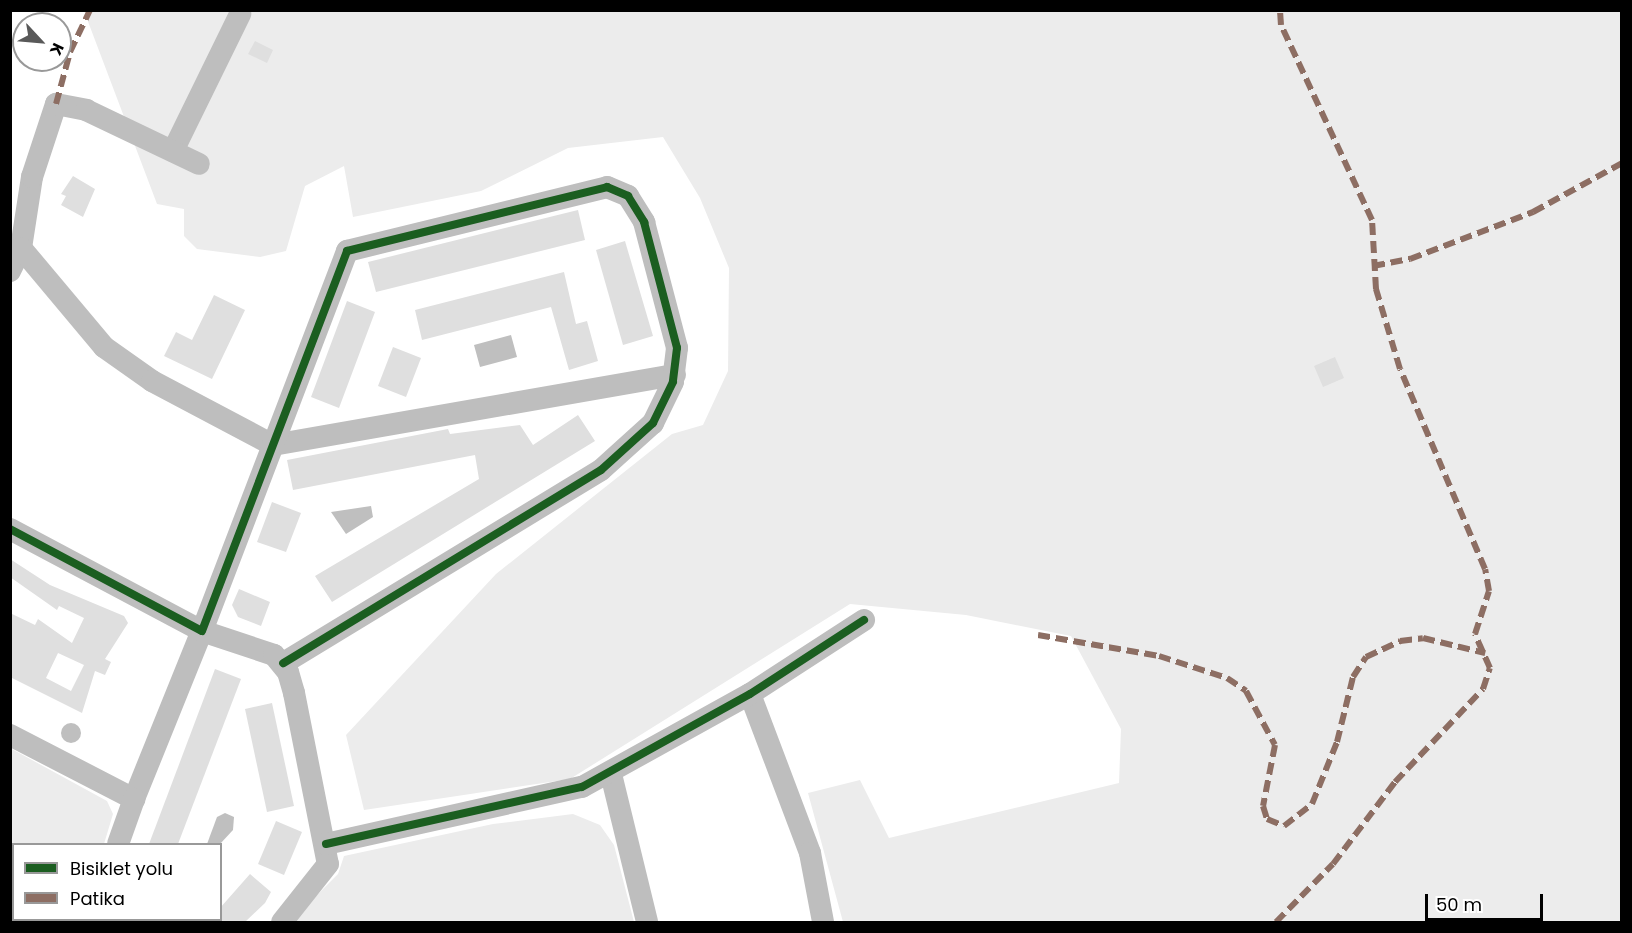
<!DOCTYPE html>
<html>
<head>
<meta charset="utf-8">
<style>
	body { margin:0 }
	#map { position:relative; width:1632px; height:933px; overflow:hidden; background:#fff; font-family:Poppins,sans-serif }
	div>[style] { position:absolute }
	.green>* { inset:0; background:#ececec }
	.water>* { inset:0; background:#bfbfbf }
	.round { border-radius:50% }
	.building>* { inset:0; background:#dfdfdf }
	.minor>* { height:22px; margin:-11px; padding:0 11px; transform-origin:11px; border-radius:11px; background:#bebebe }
	.quiet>* { height:6px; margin-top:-3px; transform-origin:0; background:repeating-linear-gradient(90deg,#8d6e63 0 12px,transparent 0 18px) }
	.cycleway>* { height:8px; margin:-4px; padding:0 4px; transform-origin:4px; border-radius:4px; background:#1b5e20 }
	span { translate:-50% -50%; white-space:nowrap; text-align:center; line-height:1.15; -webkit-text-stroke:4.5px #fff; paint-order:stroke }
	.frame { position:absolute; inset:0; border:12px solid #000; pointer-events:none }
	.legend { position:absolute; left:12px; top:843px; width:210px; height:78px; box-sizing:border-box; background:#fff; border:2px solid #999; margin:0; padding:8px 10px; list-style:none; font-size:18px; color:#000 }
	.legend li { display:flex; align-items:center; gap:12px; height:30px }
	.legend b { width:30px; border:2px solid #999 }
	.north { position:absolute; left:12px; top:12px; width:60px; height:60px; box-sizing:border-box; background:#fff; border:2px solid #999; border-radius:50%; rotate:116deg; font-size:16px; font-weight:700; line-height:24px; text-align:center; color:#000 }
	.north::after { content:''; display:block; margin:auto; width:21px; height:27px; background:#595959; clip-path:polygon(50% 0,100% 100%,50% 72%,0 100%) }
	.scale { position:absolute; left:1425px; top:894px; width:118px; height:27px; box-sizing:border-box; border:3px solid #000; border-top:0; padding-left:8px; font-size:18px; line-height:21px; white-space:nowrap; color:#000; -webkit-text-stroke:4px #fff; paint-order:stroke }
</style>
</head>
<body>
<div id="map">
	<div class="green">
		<i style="clip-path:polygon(84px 11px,1621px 11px,1621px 922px,843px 922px,808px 793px,860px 780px,889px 838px,1119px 783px,1121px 729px,1071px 636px,966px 615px,850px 604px,570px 779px,364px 810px,346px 735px,496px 574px,672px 434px,703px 425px,728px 371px,729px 268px,700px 198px,663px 137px,568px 148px,481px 191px,353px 217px,344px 166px,305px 186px,286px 251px,260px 257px,197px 249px,184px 236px,184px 209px,157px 204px)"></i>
		<i style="clip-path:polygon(10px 748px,107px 801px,113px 814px,104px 844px,14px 844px,14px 920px,72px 922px,11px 922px)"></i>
		<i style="clip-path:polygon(573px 814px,600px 825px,614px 845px,634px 922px,290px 922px,338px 874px,344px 856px,493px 824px)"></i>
	</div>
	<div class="water">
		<i style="clip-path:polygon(511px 335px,517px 357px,480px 367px,474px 345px)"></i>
		<i style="clip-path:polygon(371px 506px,373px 517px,346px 534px,331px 512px)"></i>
		<i class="round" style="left:61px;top:723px;width:20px;height:20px"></i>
		<i style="clip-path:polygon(225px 813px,234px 817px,233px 830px,220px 844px,207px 844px,217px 817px)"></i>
	</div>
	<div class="building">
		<i style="clip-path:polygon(255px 41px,273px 50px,267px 63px,248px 54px)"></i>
		<i style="clip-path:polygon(73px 176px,95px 189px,83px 217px,61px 205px,66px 196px,61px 194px)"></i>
		<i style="clip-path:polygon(578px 210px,585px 240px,376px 292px,368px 262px)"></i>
		<i style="clip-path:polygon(625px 241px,653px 336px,623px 345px,596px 250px)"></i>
		<i style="clip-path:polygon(564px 272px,576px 324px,587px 321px,598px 361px,569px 370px,551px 307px,422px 340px,415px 310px)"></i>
		<i style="clip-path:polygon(214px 295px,245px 310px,212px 379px,164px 356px,176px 332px,192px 340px)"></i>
		<i style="clip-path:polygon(347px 301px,375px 312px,339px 408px,311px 397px)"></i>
		<i style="clip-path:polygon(393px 347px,421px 358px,406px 397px,378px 386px)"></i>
		<i style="clip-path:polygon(1335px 357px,1344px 378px,1323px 387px,1314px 366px)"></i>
		<i style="clip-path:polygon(578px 415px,595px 441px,332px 602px,315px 576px,479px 479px,475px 455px,293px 490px,287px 460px,448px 429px,450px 434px,520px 425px,533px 445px)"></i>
		<i style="clip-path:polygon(272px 502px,301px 513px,286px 552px,257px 542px)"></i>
		<i style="clip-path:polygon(evenodd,10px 559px,50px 585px,124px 616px,128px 623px,105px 659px,111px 662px,105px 675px,95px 671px,82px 713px,10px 677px,10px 613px,35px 625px,38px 619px,72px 643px,84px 618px,59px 606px,57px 610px,10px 577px,10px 559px,58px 653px,84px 665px,71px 691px,46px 678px,58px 653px)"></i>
		<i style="clip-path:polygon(239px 589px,270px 602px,261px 626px,238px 617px,232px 605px)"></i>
		<i style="clip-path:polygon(215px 669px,241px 679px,178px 844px,149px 844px)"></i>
		<i style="clip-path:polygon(272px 703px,294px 806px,267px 812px,245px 709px)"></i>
		<i style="clip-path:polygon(276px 821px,302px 832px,284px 875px,258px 864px)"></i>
		<i style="clip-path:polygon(250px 874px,271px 892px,265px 903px,245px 922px,209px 922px,220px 920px,220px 908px)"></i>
	</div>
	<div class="minor">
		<i style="left:173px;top:151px;width:153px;rotate:-63.9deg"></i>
		<i style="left:21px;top:248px;width:72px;rotate:-81.2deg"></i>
		<i style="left:32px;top:177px;width:77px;rotate:-71.8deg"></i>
		<i style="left:56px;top:104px;width:31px;rotate:11deg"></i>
		<i style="left:86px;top:110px;width:125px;rotate:25.5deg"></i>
		<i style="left:10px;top:271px;width:25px;rotate:-64deg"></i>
		<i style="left:21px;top:248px;width:129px;rotate:50deg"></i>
		<i style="left:104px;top:347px;width:59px;rotate:35.3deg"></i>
		<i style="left:152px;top:381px;width:137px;rotate:27.9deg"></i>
		<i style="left:273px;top:445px;width:408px;rotate:-9.9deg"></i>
		<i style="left:10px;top:529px;width:217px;rotate:28deg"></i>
		<i style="left:202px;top:631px;width:407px;rotate:-69.1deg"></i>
		<i style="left:347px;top:251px;width:268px;rotate:-13.8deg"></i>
		<i style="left:607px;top:187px;width:23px;rotate:23deg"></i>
		<i style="left:628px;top:196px;width:31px;rotate:58deg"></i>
		<i style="left:644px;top:222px;width:130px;rotate:75.3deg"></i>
		<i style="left:677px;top:348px;width:34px;rotate:97deg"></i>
		<i style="left:673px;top:382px;width:46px;rotate:116deg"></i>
		<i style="left:653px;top:423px;width:70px;rotate:137.9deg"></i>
		<i style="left:601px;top:470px;width:372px;rotate:148.7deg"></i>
		<i style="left:750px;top:694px;width:170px;rotate:69.3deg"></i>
		<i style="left:810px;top:853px;width:70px;rotate:79.3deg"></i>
		<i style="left:10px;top:735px;width:140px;rotate:27.3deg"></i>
		<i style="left:134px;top:799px;width:181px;rotate:-68deg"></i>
		<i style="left:202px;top:631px;width:76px;rotate:18.4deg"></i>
		<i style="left:274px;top:655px;width:22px;rotate:51deg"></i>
		<i style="left:288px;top:672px;width:22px;rotate:74deg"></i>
		<i style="left:294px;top:693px;width:174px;rotate:78.8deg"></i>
		<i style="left:328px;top:864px;width:74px;rotate:128.4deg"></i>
		<i style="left:611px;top:774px;width:152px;rotate:76.3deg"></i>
		<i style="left:118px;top:844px;width:48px;rotate:-70.4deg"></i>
		<i style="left:326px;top:844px;width:262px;rotate:-12.6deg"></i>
		<i style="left:582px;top:787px;width:192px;rotate:-29deg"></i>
		<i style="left:750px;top:694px;width:136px;rotate:-33deg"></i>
		<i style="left:90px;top:922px;width:2px;rotate:-63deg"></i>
	</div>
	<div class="quiet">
		<i style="left:56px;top:104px;width:54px;rotate:-74.9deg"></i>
		<i style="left:70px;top:52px;width:47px;rotate:-64.5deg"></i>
		<i style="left:1373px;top:266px;width:38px;rotate:-11deg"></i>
		<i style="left:1410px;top:259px;width:132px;rotate:-20.9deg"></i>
		<i style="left:1533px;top:212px;width:102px;rotate:-28.8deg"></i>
		<i style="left:1038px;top:635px;width:123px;rotate:9.8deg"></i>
		<i style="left:1159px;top:656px;width:71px;rotate:17.9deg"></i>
		<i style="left:1227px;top:678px;width:23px;rotate:34deg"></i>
		<i style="left:1246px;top:691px;width:61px;rotate:61.8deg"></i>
		<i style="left:1275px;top:745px;width:62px;rotate:101.1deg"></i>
		<i style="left:1263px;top:806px;width:14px;rotate:73deg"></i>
		<i style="left:1267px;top:819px;width:18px;rotate:22deg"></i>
		<i style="left:1284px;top:826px;width:36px;rotate:-38deg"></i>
		<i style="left:1312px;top:804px;width:67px;rotate:-68deg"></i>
		<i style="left:1337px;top:742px;width:67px;rotate:-76.2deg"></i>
		<i style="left:1353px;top:677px;width:24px;rotate:-57deg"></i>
		<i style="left:1366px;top:657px;width:38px;rotate:-25deg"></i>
		<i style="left:1400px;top:641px;width:23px;rotate:-7deg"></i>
		<i style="left:1423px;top:638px;width:64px;rotate:13.6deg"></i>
		<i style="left:1276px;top:922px;width:81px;rotate:-45.5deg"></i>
		<i style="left:1333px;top:864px;width:103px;rotate:-52.9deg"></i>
		<i style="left:1395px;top:782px;width:128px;rotate:-46.6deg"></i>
		<i style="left:1483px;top:689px;width:22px;rotate:-72deg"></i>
		<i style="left:1490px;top:668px;width:37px;rotate:-114deg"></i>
		<i style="left:1475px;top:634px;width:45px;rotate:-72deg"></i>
		<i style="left:1489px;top:591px;width:22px;rotate:-100deg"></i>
		<i style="left:1485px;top:569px;width:217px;rotate:-113deg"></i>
		<i style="left:1400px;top:369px;width:84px;rotate:-106.7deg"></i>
		<i style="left:1376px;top:289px;width:69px;rotate:-93.3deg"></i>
		<i style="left:1372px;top:220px;width:215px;rotate:-115deg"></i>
		<i style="left:1281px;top:25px;width:15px;rotate:-94deg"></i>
	</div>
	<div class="cycleway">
		<i style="left:10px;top:529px;width:217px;rotate:28deg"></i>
		<i style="left:202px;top:631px;width:407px;rotate:-69.1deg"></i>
		<i style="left:347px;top:251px;width:268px;rotate:-13.8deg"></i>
		<i style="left:607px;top:187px;width:23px;rotate:23deg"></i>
		<i style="left:628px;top:196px;width:31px;rotate:58deg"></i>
		<i style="left:644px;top:222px;width:130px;rotate:75.3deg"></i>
		<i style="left:677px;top:348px;width:34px;rotate:97deg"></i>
		<i style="left:673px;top:382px;width:46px;rotate:116deg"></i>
		<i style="left:653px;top:423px;width:70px;rotate:137.9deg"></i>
		<i style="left:601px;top:470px;width:372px;rotate:148.7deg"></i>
		<i style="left:326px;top:844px;width:262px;rotate:-12.6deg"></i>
		<i style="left:582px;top:787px;width:192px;rotate:-29deg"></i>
		<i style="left:750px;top:694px;width:136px;rotate:-33deg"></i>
	</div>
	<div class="frame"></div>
	<ul class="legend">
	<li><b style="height:8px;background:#1b5e20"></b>Bisiklet yolu</li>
	<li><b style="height:8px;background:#8d6e63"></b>Patika</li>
	</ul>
	<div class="north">K</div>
	<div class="scale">50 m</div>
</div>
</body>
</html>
